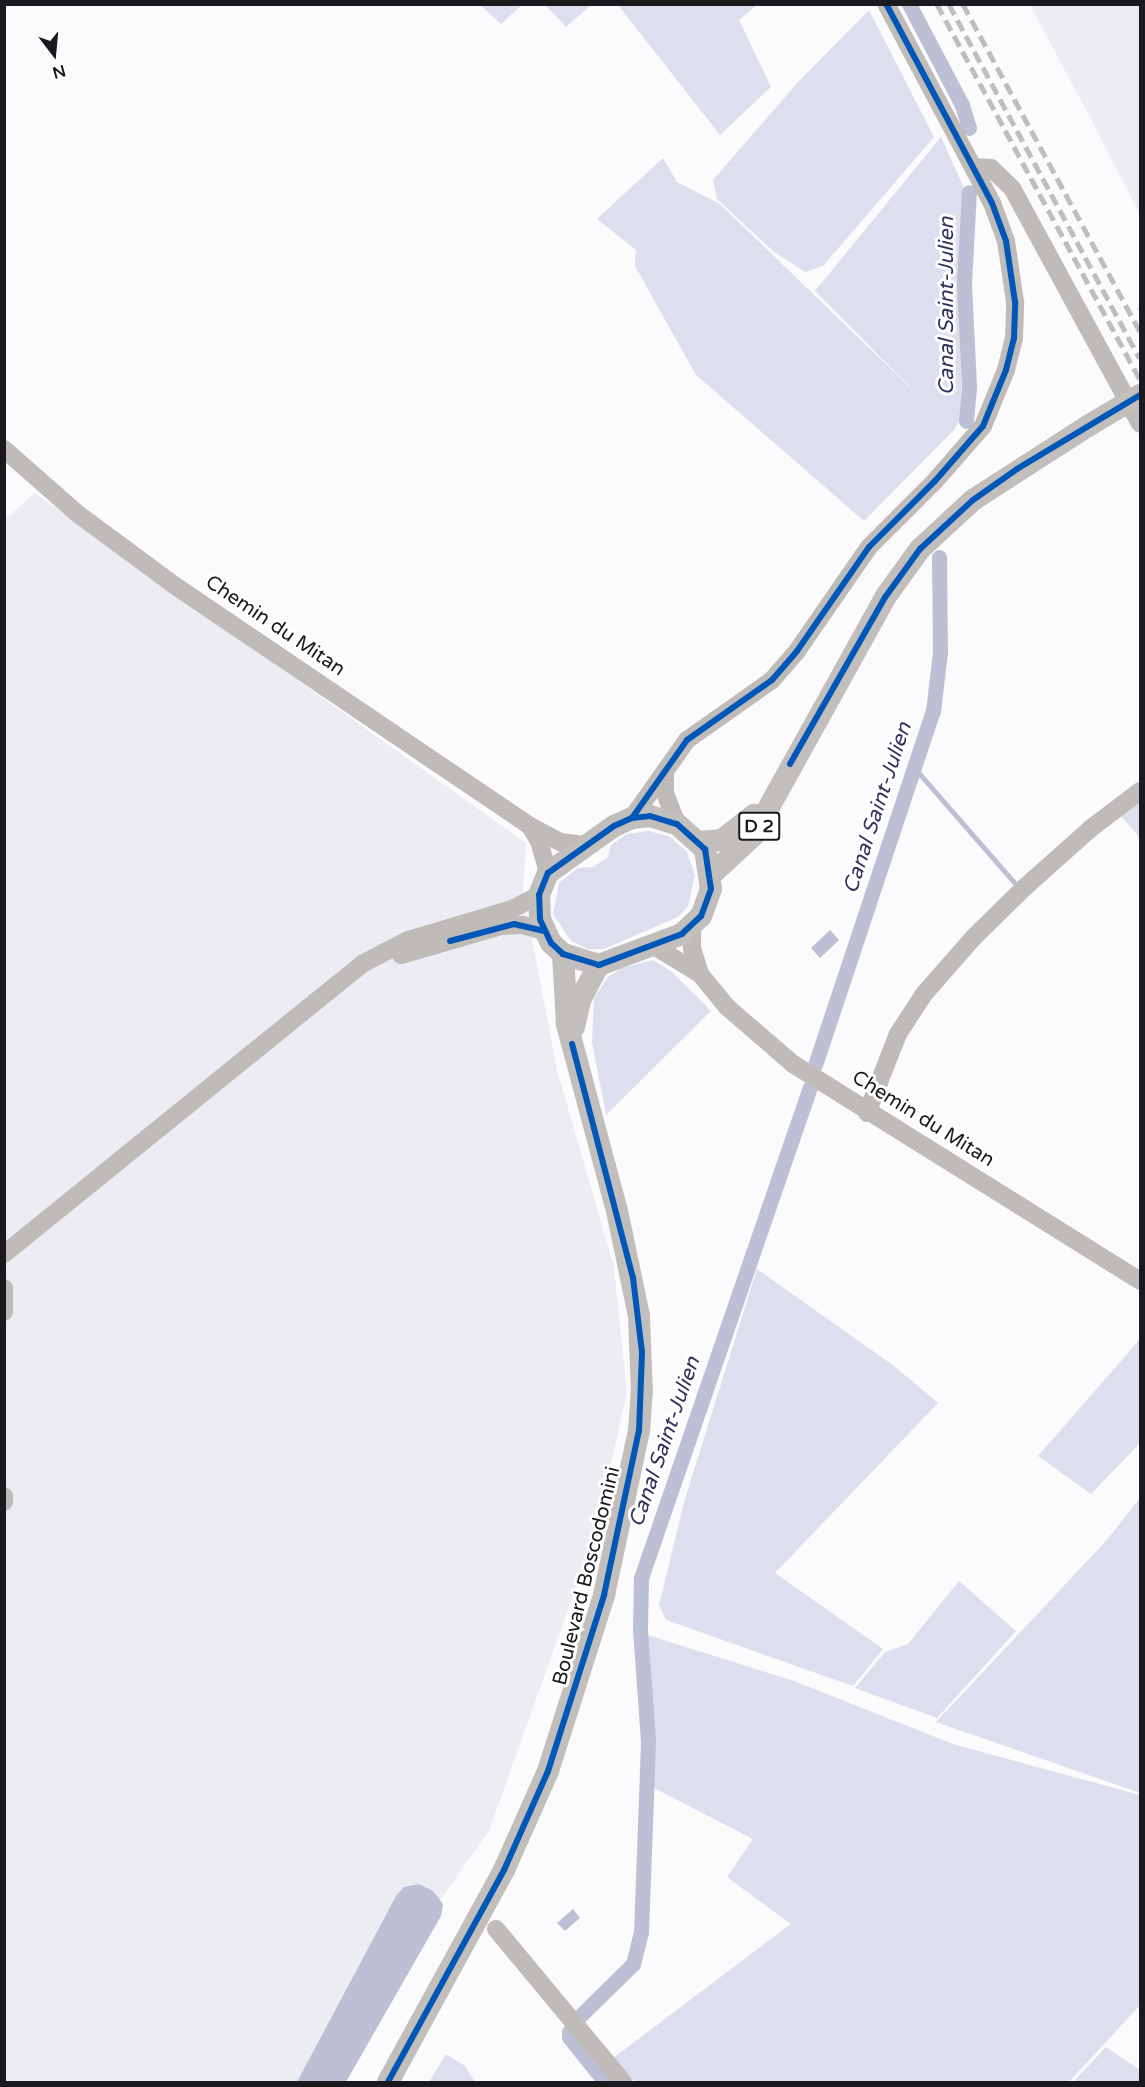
<!DOCTYPE html>
<html>
<head>
<meta charset="utf-8">
<style>
	body { margin:0 }
	#map { position:relative; width:1145px; height:2087px; overflow:hidden; background:#fbfbfd; font-family:"Varela Round",sans-serif }
	div>[style] { position:absolute }
	.built>* { inset:0; background:#ecedf3 }
	.green>* { inset:0; background:#dddeee }
	.water>* { inset:0; background:#bdbfd5 }
	.stream>* { height:4.5px; margin:-2.25px; padding:0 2.25px; transform-origin:2.25px; border-radius:2.25px; background:#bdbfd5 }
	.canal>* { height:15px; margin:-7.5px; padding:0 7.5px; transform-origin:7.5px; border-radius:7.5px; background:#bdbfd5 }
	.minor>* { height:18px; margin:-9px; padding:0 9px; transform-origin:9px; border-radius:9px; background:#bfbbb8 }
	.major>* { height:22px; margin:-11px; padding:0 11px; transform-origin:11px; border-radius:11px; background:#c1bebc }
	.rail>* { height:4.5px; margin-top:-2.25px; transform-origin:0; background:repeating-linear-gradient(90deg,#bfbebd 0 12px,transparent 0 18px) }
	.major-bridge>* { height:22px; margin:-11px; padding:0 11px; transform-origin:11px; border-radius:11px; background:#c1bebc }
	.cycleway>* { height:6px; margin:-3px; padding:0 3px; transform-origin:3px; border-radius:3px; background:#0057b8 }
	span { translate:-50% -50%; white-space:nowrap; text-align:center; line-height:1.15; -webkit-text-stroke:6px #fff; paint-order:stroke }
	.shield-label span { padding:2px 4px; background:#fff; border:2px solid; border-radius:4px; -webkit-text-stroke-width:0 }
	.shield-label { font-size:18px; color:#1a1a1e; font-weight:700 }
	.street-label { font-size:20px; color:#1a1a1e }
	.water-label { font-size:21px; color:#34335f; font-style:italic }
	.frame { position:absolute; inset:0; border:6px solid #1a1a1e; pointer-events:none }
	.north { position:absolute; left:24px; top:24px; width:60px; height:60px; -webkit-text-stroke:4px #fff; paint-order:stroke; rotate:164deg; font-size:16px; font-weight:700; line-height:24px; text-align:center; color:#1a1a1e }
	.north::after { content:''; display:block; margin:auto; width:21px; height:27px; background:#1a1a1e; clip-path:polygon(50% 0,100% 100%,50% 72%,0 100%) }
</style>
</head>
<body>
<div id="map">
	<div class="built">
		<i style="clip-path:polygon(1030px 5px,1140px 5px,1140px 215px,1093px 123px)"></i>
		<i style="clip-path:polygon(35px 493px,526px 843px,523px 891px,557px 1070px,614px 1267px,627px 1394px,593px 1540px,489px 1831px,434px 1909px,343px 2082px,5px 2082px,4px 520px)"></i>
	</div>
	<div class="green">
		<i style="clip-path:polygon(480px 5px,522px 5px,501px 24px)"></i>
		<i style="clip-path:polygon(545px 5px,591px 5px,566px 27px)"></i>
		<i style="clip-path:polygon(618px 5px,757px 5px,739px 20px,771px 87px,720px 135px)"></i>
		<i style="clip-path:polygon(869px 10px,934px 137px,823px 266px,805px 272px,774px 252px,717px 199px,713px 180px,799px 81px)"></i>
		<i style="clip-path:polygon(941px 137px,963px 186px,961px 418px,954px 430px,864px 521px,696px 375px,635px 266px,636px 250px,597px 219px,663px 158px,677px 182px,720px 204px,922px 399px,815px 291px)"></i>
		<i style="clip-path:polygon(1140px 801px,1140px 838px,1120px 815px)"></i>
		<i style="clip-path:polygon(648px 831px,669px 836px,687px 852px,695px 875px,688px 906px,678px 917px,604px 949px,588px 949px,571px 941px,553px 914px,559px 883px,578px 868px,593px 867px,608px 857px,611px 845px,627px 834px)"></i>
		<i style="clip-path:polygon(653px 960px,672px 972px,711px 1011px,606px 1115px,592px 1042px,594px 998px,608px 977px,622px 968px)"></i>
		<i style="clip-path:polygon(757px 1269px,894px 1366px,938px 1403px,775px 1573px,883px 1649px,853px 1686px,666px 1620px,659px 1605px,685px 1499px)"></i>
		<i style="clip-path:polygon(1140px 1339px,1140px 1443px,1091px 1494px,1038px 1456px)"></i>
		<i style="clip-path:polygon(1140px 1498px,1140px 1793px,936px 1722px,1106px 1541px)"></i>
		<i style="clip-path:polygon(959px 1581px,1016px 1631px,937px 1718px,855px 1688px,885px 1652px,908px 1644px)"></i>
		<i style="clip-path:polygon(644px 1634px,794px 1681px,953px 1744px,1140px 1795px,1140px 2005px,1069px 2082px,635px 2082px,613px 2058px,791px 1924px,727px 1877px,753px 1839px,648px 1785px,651px 1738px)"></i>
		<i style="clip-path:polygon(1106px 2047px,1140px 2070px,1140px 2082px,1073px 2082px)"></i>
		<i style="clip-path:polygon(446px 2054px,465px 2066px,475px 2082px,429px 2082px)"></i>
	</div>
	<div class="water">
		<i style="clip-path:polygon(830px 930px,839px 940px,820px 958px,811px 948px)"></i>
		<i style="clip-path:polygon(419px 1884px,433px 1891px,443px 1904px,441px 1916px,346px 2082px,297px 2082px,396px 1896px,404px 1887px)"></i>
		<i style="clip-path:polygon(573px 1909px,580px 1918px,565px 1931px,557px 1923px)"></i>
	</div>
	<div class="stream">
		<i style="left:913px;top:766px;width:157px;rotate:48.9deg"></i>
	</div>
	<div class="canal">
		<i style="left:909px;top:4px;width:114px;rotate:62.3deg"></i>
		<i style="left:962px;top:105px;width:24px;rotate:73deg"></i>
		<i style="left:966px;top:421px;width:35px;rotate:-85deg"></i>
		<i style="left:969px;top:386px;width:103px;rotate:-92.8deg"></i>
		<i style="left:964px;top:283px;width:91px;rotate:-86.9deg"></i>
		<i style="left:815px;top:1065px;width:373px;rotate:-71.6deg"></i>
		<i style="left:933px;top:711px;width:59px;rotate:-83.2deg"></i>
		<i style="left:940px;top:652px;width:95px;rotate:-90.6deg"></i>
		<i style="left:580px;top:2016px;width:74px;rotate:-44.5deg"></i>
		<i style="left:633px;top:1964px;width:32px;rotate:-76deg"></i>
		<i style="left:641px;top:1933px;width:192px;rotate:-87.9deg"></i>
		<i style="left:648px;top:1741px;width:112px;rotate:-94.1deg"></i>
		<i style="left:640px;top:1629px;width:51px;rotate:-88.9deg"></i>
		<i style="left:641px;top:1578px;width:519px;rotate:-71.01deg"></i>
		<i style="left:569px;top:2032px;width:5px;rotate:90deg"></i>
		<i style="left:569px;top:2037px;width:58px;rotate:51.3deg"></i>
	</div>
	<div class="minor">
		<i style="left:973px;top:167px;width:18px;rotate:3deg"></i>
		<i style="left:991px;top:168px;width:29px;rotate:44deg"></i>
		<i style="left:1012px;top:188px;width:268px;rotate:61.5deg"></i>
		<i style="left:4px;top:449px;width:98px;rotate:41.3deg"></i>
		<i style="left:78px;top:514px;width:119px;rotate:36.5deg"></i>
		<i style="left:174px;top:585px;width:430px;rotate:34.1deg"></i>
		<i style="left:530px;top:826px;width:34px;rotate:28deg"></i>
		<i style="left:560px;top:842px;width:25px;rotate:7deg"></i>
		<i style="left:665px;top:771px;width:22px;rotate:90deg"></i>
		<i style="left:665px;top:793px;width:33px;rotate:69deg"></i>
		<i style="left:632px;top:818px;width:95px;rotate:-54.8deg"></i>
		<i style="left:687px;top:740px;width:104px;rotate:-35.2deg"></i>
		<i style="left:772px;top:680px;width:38px;rotate:-49deg"></i>
		<i style="left:797px;top:651px;width:126px;rotate:-55.3deg"></i>
		<i style="left:869px;top:547px;width:93px;rotate:-45deg"></i>
		<i style="left:935px;top:481px;width:73px;rotate:-48.9deg"></i>
		<i style="left:983px;top:426px;width:61px;rotate:-67.7deg"></i>
		<i style="left:1006px;top:370px;width:33px;rotate:-76deg"></i>
		<i style="left:1014px;top:338px;width:36px;rotate:-88deg"></i>
		<i style="left:1015px;top:302px;width:62px;rotate:-98.4deg"></i>
		<i style="left:1006px;top:241px;width:40px;rotate:-110.2deg"></i>
		<i style="left:992px;top:203px;width:225px;rotate:-118deg"></i>
		<i style="left:531px;top:828px;width:15px;rotate:58deg"></i>
		<i style="left:539px;top:841px;width:33px;rotate:74deg"></i>
		<i style="left:692px;top:926px;width:22px;rotate:90deg"></i>
		<i style="left:692px;top:948px;width:27px;rotate:73deg"></i>
		<i style="left:654px;top:946px;width:54px;rotate:31.3deg"></i>
		<i style="left:700px;top:974px;width:43px;rotate:50.7deg"></i>
		<i style="left:727px;top:1007px;width:87px;rotate:40.8deg"></i>
		<i style="left:793px;top:1064px;width:409px;rotate:32deg"></i>
		<i style="left:401px;top:955px;width:104px;rotate:-16.2deg"></i>
		<i style="left:501px;top:926px;width:21px;rotate:-3deg"></i>
		<i style="left:522px;top:925px;width:23px;rotate:15deg"></i>
		<i style="left:867px;top:1113px;width:85px;rotate:-68.6deg"></i>
		<i style="left:898px;top:1034px;width:48px;rotate:-57deg"></i>
		<i style="left:924px;top:994px;width:74px;rotate:-48.8deg"></i>
		<i style="left:973px;top:938px;width:73px;rotate:-44.4deg"></i>
		<i style="left:1025px;top:887px;width:87px;rotate:-41.7deg"></i>
		<i style="left:1090px;top:829px;width:63px;rotate:-37.2deg"></i>
		<i style="left:4px;top:1254px;width:461px;rotate:-39deg"></i>
		<i style="left:362px;top:964px;width:52px;rotate:-27.6deg"></i>
		<i style="left:408px;top:940px;width:109px;rotate:-16.6deg"></i>
		<i style="left:512px;top:909px;width:30px;rotate:-27deg"></i>
		<i style="left:4px;top:1288px;width:24px;rotate:90deg"></i>
		<i style="left:4px;top:1496px;width:6px;rotate:90deg"></i>
		<i style="left:496px;top:1929px;width:199px;rotate:50.3deg"></i>
	</div>
	<div class="major">
		<i style="left:650px;top:816px;width:28px;rotate:17deg"></i>
		<i style="left:677px;top:824px;width:38px;rotate:42deg"></i>
		<i style="left:705px;top:849px;width:40px;rotate:81.5deg"></i>
		<i style="left:711px;top:889px;width:29px;rotate:110deg"></i>
		<i style="left:701px;top:916px;width:26px;rotate:137deg"></i>
		<i style="left:682px;top:934px;width:89px;rotate:159.5deg"></i>
		<i style="left:599px;top:965px;width:38px;rotate:-163deg"></i>
		<i style="left:563px;top:954px;width:16px;rotate:-137deg"></i>
		<i style="left:551px;top:943px;width:26px;rotate:-115deg"></i>
		<i style="left:540px;top:919px;width:24px;rotate:-92deg"></i>
		<i style="left:539px;top:895px;width:24px;rotate:-68deg"></i>
		<i style="left:548px;top:873px;width:81px;rotate:-35.5deg"></i>
		<i style="left:614px;top:826px;width:20px;rotate:-24deg"></i>
		<i style="left:632px;top:818px;width:18px;rotate:-6deg"></i>
		<i style="left:700px;top:842px;width:22px;rotate:-5deg"></i>
		<i style="left:722px;top:840px;width:41px;rotate:-38deg"></i>
		<i style="left:711px;top:875px;width:57px;rotate:-42.9deg"></i>
		<i style="left:753px;top:836px;width:274px;rotate:-61deg"></i>
		<i style="left:886px;top:596px;width:58px;rotate:-54.1deg"></i>
		<i style="left:920px;top:549px;width:72px;rotate:-42.8deg"></i>
		<i style="left:973px;top:500px;width:137px;rotate:-32.8deg"></i>
		<i style="left:574px;top:1027px;width:28px;rotate:-77deg"></i>
		<i style="left:580px;top:1000px;width:40px;rotate:-62deg"></i>
		<i style="left:388px;top:2082px;width:242px;rotate:-61.3deg"></i>
		<i style="left:504px;top:1870px;width:108px;rotate:-66deg"></i>
		<i style="left:548px;top:1771px;width:185px;rotate:-72.3deg"></i>
		<i style="left:604px;top:1595px;width:168px;rotate:-78deg"></i>
		<i style="left:639px;top:1431px;width:39px;rotate:-86deg"></i>
		<i style="left:642px;top:1392px;width:76px;rotate:-92.3deg"></i>
		<i style="left:639px;top:1316px;width:107px;rotate:-101.8deg"></i>
		<i style="left:617px;top:1211px;width:194px;rotate:-105deg"></i>
		<i style="left:567px;top:1024px;width:70px;rotate:-93.3deg"></i>
	</div>
	<div class="rail">
		<i style="left:937px;top:4px;width:426px;rotate:61.6deg"></i>
		<i style="left:949px;top:4px;width:402px;rotate:61.7deg"></i>
		<i style="left:963px;top:4px;width:373px;rotate:61.6deg"></i>
		<i style="left:1140px;top:308px;width:1px;rotate:90deg"></i>
	</div>
	<div class="major-bridge">
		<i style="left:1088px;top:426px;width:61px;rotate:-30.8deg"></i>
	</div>
	<div class="cycleway">
		<i style="left:790px;top:764px;width:193px;rotate:-60.3deg"></i>
		<i style="left:886px;top:596px;width:58px;rotate:-54.1deg"></i>
		<i style="left:920px;top:549px;width:72px;rotate:-42.8deg"></i>
		<i style="left:973px;top:500px;width:54px;rotate:-35.2deg"></i>
		<i style="left:1017px;top:469px;width:144px;rotate:-31deg"></i>
		<i style="left:650px;top:816px;width:28px;rotate:17deg"></i>
		<i style="left:677px;top:824px;width:38px;rotate:42deg"></i>
		<i style="left:705px;top:849px;width:40px;rotate:81.5deg"></i>
		<i style="left:711px;top:889px;width:29px;rotate:110deg"></i>
		<i style="left:701px;top:916px;width:26px;rotate:137deg"></i>
		<i style="left:682px;top:934px;width:89px;rotate:159.5deg"></i>
		<i style="left:599px;top:965px;width:38px;rotate:-163deg"></i>
		<i style="left:563px;top:954px;width:16px;rotate:-137deg"></i>
		<i style="left:551px;top:943px;width:26px;rotate:-115deg"></i>
		<i style="left:540px;top:919px;width:24px;rotate:-92deg"></i>
		<i style="left:539px;top:895px;width:24px;rotate:-68deg"></i>
		<i style="left:548px;top:873px;width:81px;rotate:-35.5deg"></i>
		<i style="left:614px;top:826px;width:20px;rotate:-24deg"></i>
		<i style="left:632px;top:818px;width:18px;rotate:-6deg"></i>
		<i style="left:632px;top:818px;width:95px;rotate:-54.8deg"></i>
		<i style="left:687px;top:740px;width:104px;rotate:-35.2deg"></i>
		<i style="left:772px;top:680px;width:38px;rotate:-49deg"></i>
		<i style="left:797px;top:651px;width:126px;rotate:-55.3deg"></i>
		<i style="left:869px;top:547px;width:93px;rotate:-45deg"></i>
		<i style="left:935px;top:481px;width:73px;rotate:-48.9deg"></i>
		<i style="left:983px;top:426px;width:61px;rotate:-67.7deg"></i>
		<i style="left:1006px;top:370px;width:33px;rotate:-76deg"></i>
		<i style="left:1014px;top:338px;width:36px;rotate:-88deg"></i>
		<i style="left:1015px;top:302px;width:62px;rotate:-98.4deg"></i>
		<i style="left:1006px;top:241px;width:40px;rotate:-110.2deg"></i>
		<i style="left:992px;top:203px;width:225px;rotate:-118deg"></i>
		<i style="left:450px;top:941px;width:66px;rotate:-14.9deg"></i>
		<i style="left:514px;top:924px;width:31px;rotate:13deg"></i>
		<i style="left:388px;top:2082px;width:242px;rotate:-61.3deg"></i>
		<i style="left:504px;top:1870px;width:108px;rotate:-66deg"></i>
		<i style="left:548px;top:1771px;width:185px;rotate:-72.3deg"></i>
		<i style="left:604px;top:1595px;width:168px;rotate:-78deg"></i>
		<i style="left:639px;top:1431px;width:79px;rotate:-87.8deg"></i>
		<i style="left:642px;top:1352px;width:75px;rotate:-96.9deg"></i>
		<i style="left:633px;top:1278px;width:242px;rotate:-104.6deg"></i>
	</div>
	<div class="shield-label">
		<span style="left:759px;top:826px">D 2</span>
	</div>
	<div class="street-label">
		<span style="left:275px;top:626px;rotate:34deg">Chemin du Mitan</span>
		<span style="left:923px;top:1119px;rotate:32deg">Chemin du Mitan</span>
		<span style="left:587px;top:1576px;rotate:-76deg">Boulevard Boscodomini</span>
	</div>
	<div class="water-label">
		<span style="left:947px;top:306px;rotate:-90deg">Canal Saint-Julien</span>
		<span style="left:878px;top:808px;rotate:-72deg">Canal Saint-Julien</span>
		<span style="left:665px;top:1442px;rotate:-71deg">Canal Saint-Julien</span>
	</div>
	<div class="frame"></div>
	<div class="north">N</div>
</div>
</body>
</html>
